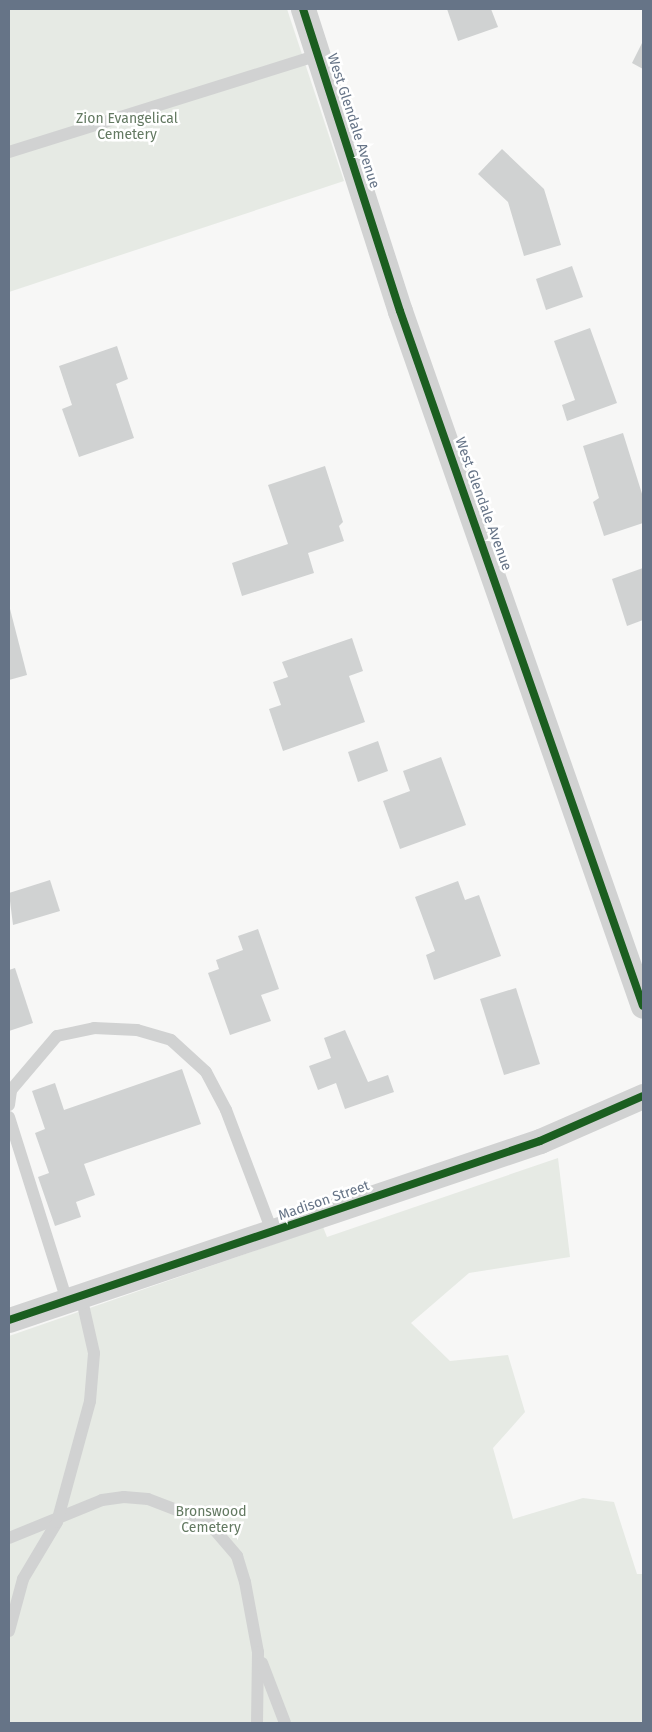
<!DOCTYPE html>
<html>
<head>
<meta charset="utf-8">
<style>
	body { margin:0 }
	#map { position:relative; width:652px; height:1732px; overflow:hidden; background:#f7f7f6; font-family:"Fira Sans",sans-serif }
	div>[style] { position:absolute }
	.green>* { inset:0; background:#e6eae4 }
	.building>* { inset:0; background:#d0d2d2 }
	.lane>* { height:12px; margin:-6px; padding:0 6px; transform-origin:6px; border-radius:6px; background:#d1d2d2 }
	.street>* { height:25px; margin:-12.5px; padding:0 12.5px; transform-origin:12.5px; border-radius:12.5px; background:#d1d2d2 }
	.cycleway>* { height:8px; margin:-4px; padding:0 4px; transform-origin:4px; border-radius:4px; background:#1b5e20 }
	span { translate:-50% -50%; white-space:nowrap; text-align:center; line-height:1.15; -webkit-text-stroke:5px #fff; paint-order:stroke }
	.park-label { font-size:14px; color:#637961 }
	.street-label { font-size:14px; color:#667487 }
	.frame { position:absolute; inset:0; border:10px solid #667487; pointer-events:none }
</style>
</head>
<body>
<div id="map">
	<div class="green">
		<i style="clip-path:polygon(9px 9px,287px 9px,344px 181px,9px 292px)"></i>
		<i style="clip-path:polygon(558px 1158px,570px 1257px,469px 1273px,411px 1323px,450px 1361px,508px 1355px,525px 1412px,493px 1448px,513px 1519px,583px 1498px,614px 1502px,637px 1574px,643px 1574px,643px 1723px,9px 1723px,9px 1336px,323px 1227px,327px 1237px)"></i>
	</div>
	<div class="building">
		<i style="clip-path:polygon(447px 9px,491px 9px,498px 27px,458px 41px)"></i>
		<i style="clip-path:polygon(643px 41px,643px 69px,632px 63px)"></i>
		<i style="clip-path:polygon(502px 149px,544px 189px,561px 245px,524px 256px,508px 202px,478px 174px)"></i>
		<i style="clip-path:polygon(572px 266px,583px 297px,546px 310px,536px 279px)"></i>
		<i style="clip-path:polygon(590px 328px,617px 403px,567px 421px,562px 405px,575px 400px,554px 341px)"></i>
		<i style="clip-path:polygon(117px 346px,128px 379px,116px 384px,134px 438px,79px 457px,62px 409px,72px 405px,59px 366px)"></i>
		<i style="clip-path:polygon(623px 433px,643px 497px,643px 523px,604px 536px,593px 502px,599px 498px,583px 446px)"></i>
		<i style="clip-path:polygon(325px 466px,343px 522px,339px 526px,344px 541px,308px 553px,314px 573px,242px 596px,232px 563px,288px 544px,268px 485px)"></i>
		<i style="clip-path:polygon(643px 568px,643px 620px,627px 626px,612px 579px)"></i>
		<i style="clip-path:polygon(9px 605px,27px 675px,9px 680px)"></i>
		<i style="clip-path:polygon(352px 638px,363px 671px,349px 676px,365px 722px,283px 751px,269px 709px,281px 705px,273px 682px,288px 677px,282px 662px)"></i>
		<i style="clip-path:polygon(378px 741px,388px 771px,358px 782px,348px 752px)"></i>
		<i style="clip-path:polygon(441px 757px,466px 825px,400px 849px,383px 801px,410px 791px,403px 771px)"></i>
		<i style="clip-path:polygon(50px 880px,60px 911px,13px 925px,9px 893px)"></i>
		<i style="clip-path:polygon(458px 881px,465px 900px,479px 895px,501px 956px,434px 980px,426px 955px,435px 951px,415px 897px)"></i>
		<i style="clip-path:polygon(258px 929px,279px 989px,261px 995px,271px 1021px,230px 1035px,208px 973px,219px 969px,216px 960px,243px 950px,238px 936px)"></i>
		<i style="clip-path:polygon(15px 968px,33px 1023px,9px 1031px,9px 970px)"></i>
		<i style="clip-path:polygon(516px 988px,540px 1064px,504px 1075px,480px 999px)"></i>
		<i style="clip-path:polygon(345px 1030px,368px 1082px,388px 1075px,394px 1092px,345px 1109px,336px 1083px,318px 1090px,309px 1066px,331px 1058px,324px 1038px)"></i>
		<i style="clip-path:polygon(182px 1069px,201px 1124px,84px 1164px,95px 1195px,76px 1202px,81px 1217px,55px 1226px,38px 1177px,49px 1173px,35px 1133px,45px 1129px,32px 1091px,55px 1083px,64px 1110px)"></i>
	</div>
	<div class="lane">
		<i style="left:9px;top:152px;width:325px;rotate:-17.4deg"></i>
		<i style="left:9px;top:1105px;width:15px;rotate:-82deg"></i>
		<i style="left:11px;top:1090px;width:71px;rotate:-49.6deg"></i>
		<i style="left:57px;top:1036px;width:38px;rotate:-12deg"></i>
		<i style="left:94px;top:1028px;width:43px;rotate:2.7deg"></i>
		<i style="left:137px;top:1030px;width:35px;rotate:16deg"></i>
		<i style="left:171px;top:1040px;width:47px;rotate:42.4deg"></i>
		<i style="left:206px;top:1072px;width:43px;rotate:62.2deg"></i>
		<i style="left:226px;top:1110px;width:129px;rotate:69.2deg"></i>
		<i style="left:9px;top:1117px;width:193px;rotate:72.5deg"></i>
		<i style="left:9px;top:1538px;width:100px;rotate:-22.2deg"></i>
		<i style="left:102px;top:1500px;width:22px;rotate:-8deg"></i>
		<i style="left:124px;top:1497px;width:24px;rotate:5deg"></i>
		<i style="left:148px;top:1499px;width:64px;rotate:21deg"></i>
		<i style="left:208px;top:1522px;width:45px;rotate:49.5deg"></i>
		<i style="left:237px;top:1556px;width:27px;rotate:73deg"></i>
		<i style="left:245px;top:1582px;width:71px;rotate:79.5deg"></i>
		<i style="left:258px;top:1652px;width:71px;rotate:90.8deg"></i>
		<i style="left:9px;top:1631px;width:54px;rotate:-74.9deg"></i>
		<i style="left:23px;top:1579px;width:66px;rotate:-59.2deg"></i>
		<i style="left:57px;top:1522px;width:125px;rotate:-74.7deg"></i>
		<i style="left:90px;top:1401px;width:48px;rotate:-85.2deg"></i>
		<i style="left:94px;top:1353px;width:58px;rotate:-102.8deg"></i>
		<i style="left:262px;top:1663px;width:64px;rotate:69deg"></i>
	</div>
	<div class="street">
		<i style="left:303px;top:9px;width:317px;rotate:72.2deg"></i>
		<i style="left:400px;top:311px;width:736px;rotate:70.73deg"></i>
		<i style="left:9px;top:1320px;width:560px;rotate:-18.63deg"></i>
		<i style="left:540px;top:1141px;width:112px;rotate:-23.6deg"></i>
	</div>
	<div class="cycleway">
		<i style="left:303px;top:9px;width:317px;rotate:72.2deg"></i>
		<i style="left:400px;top:311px;width:736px;rotate:70.73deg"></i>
		<i style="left:9px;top:1320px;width:560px;rotate:-18.63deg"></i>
		<i style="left:540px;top:1141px;width:112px;rotate:-23.6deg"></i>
	</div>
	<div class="park-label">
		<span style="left:127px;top:127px">Zion Evangelical<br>Cemetery</span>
		<span style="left:211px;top:1520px">Bronswood<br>Cemetery</span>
	</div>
	<div class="street-label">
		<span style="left:353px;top:121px;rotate:72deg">West Glendale Avenue</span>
		<span style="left:483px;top:504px;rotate:70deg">West Glendale Avenue</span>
		<span style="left:324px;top:1201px;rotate:-19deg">Madison Street</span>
	</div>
	<div class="frame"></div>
</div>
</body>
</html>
